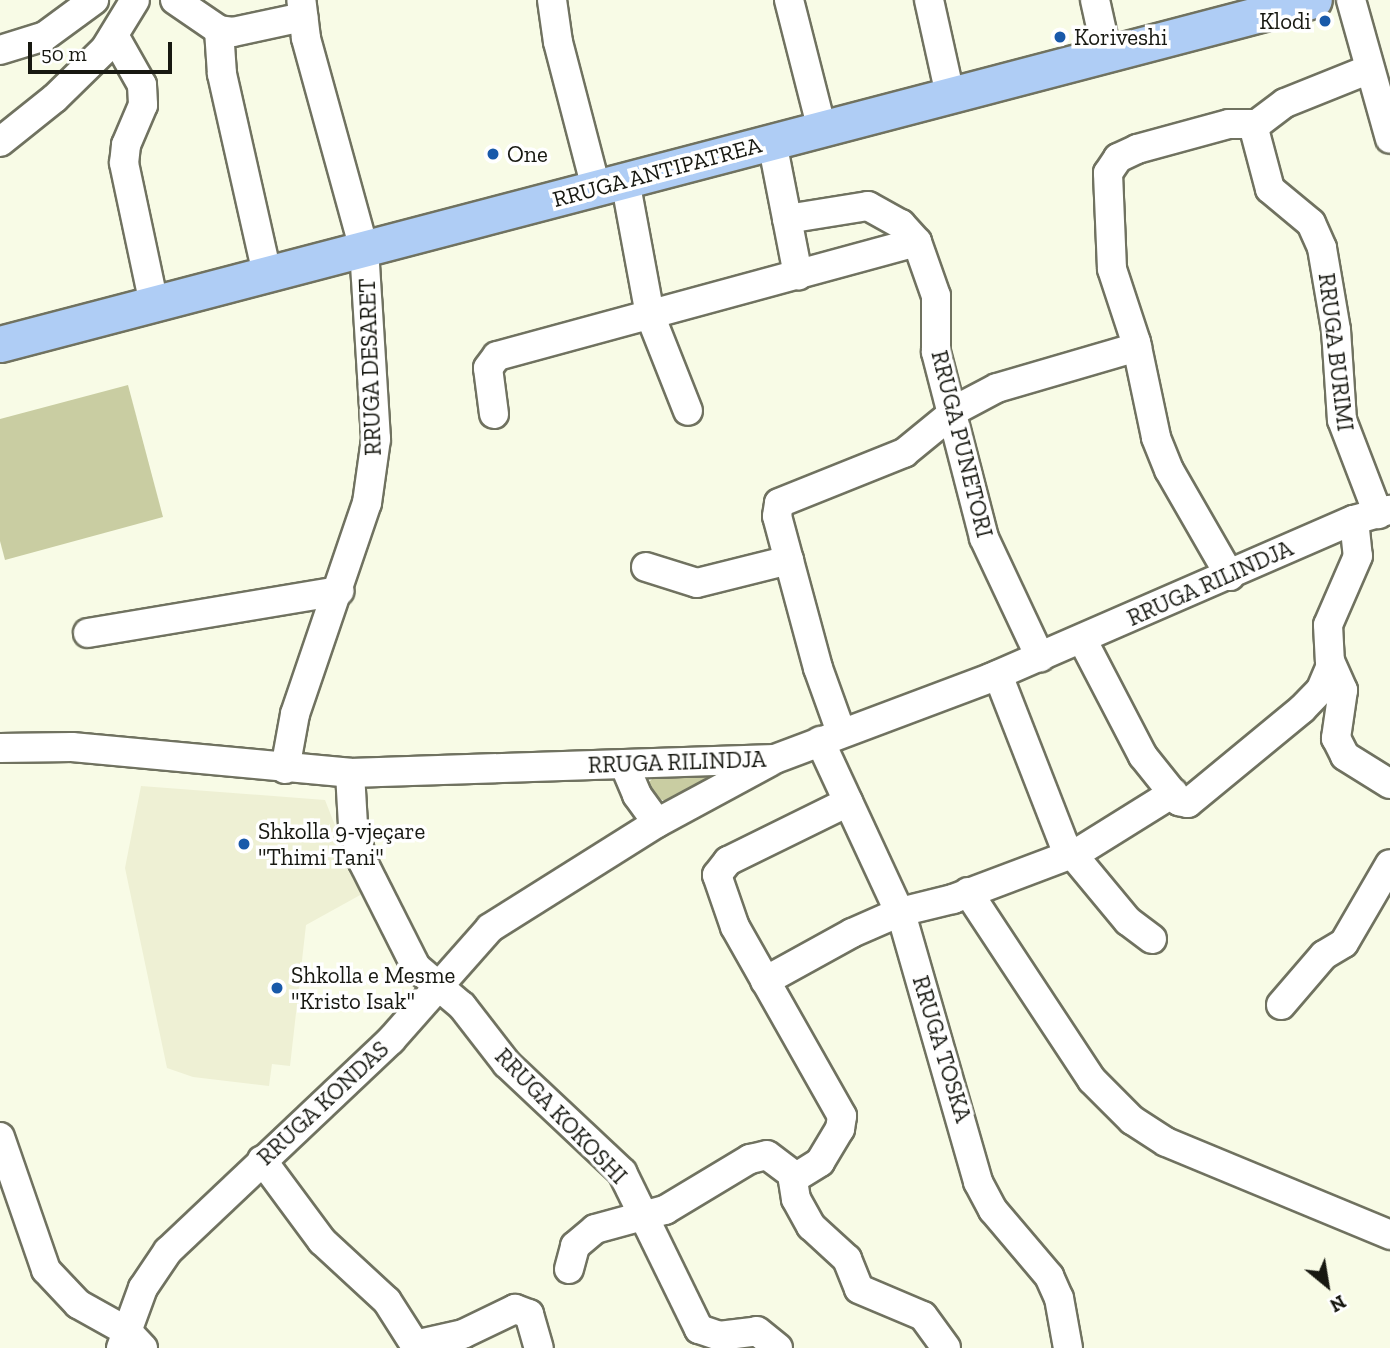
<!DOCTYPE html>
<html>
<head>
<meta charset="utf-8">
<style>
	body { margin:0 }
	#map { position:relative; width:1390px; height:1348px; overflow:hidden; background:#f8fbe6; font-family:"Zilla Slab",serif }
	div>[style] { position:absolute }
	.built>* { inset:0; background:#eef0d4 }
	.green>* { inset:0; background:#c9cda2 }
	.roads { filter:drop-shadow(2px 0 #707260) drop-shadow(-2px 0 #707260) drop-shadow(0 2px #707260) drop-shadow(0 -2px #707260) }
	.minor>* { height:28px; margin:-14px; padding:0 14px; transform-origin:14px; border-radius:14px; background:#fff }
	.major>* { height:35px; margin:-17.5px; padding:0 17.5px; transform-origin:17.5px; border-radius:17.5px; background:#afcdf5 }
	.dots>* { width:19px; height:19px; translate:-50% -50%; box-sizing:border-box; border:4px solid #fff; border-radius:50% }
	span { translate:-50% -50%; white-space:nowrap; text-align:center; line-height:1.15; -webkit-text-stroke:7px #fff; paint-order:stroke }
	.poi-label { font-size:23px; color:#171811 }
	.right { translate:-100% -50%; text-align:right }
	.left { translate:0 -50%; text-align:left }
	.street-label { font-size:23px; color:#171811 }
	.north { position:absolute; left:1292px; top:1250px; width:70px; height:70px; -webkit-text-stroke:5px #fff; paint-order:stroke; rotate:150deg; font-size:19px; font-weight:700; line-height:28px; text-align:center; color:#171811 }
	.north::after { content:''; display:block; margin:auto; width:24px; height:32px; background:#171811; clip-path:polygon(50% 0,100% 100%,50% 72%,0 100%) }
	.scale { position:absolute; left:28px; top:42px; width:144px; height:32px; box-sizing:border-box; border:4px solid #171811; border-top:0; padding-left:9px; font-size:21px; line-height:24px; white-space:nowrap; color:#171811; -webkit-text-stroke:5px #fff; paint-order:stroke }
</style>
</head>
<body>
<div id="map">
	<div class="built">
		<i style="clip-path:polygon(141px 786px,325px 800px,362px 894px,306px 925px,290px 1066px,272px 1064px,269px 1086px,193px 1077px,167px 1068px,125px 868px)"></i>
	</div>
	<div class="green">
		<i style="clip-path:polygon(128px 385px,163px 517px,5px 560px,0 541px,0 419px)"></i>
		<i style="clip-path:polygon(657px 774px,709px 775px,707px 781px,667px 801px,650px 797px,645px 786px)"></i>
	</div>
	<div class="roads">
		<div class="minor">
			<i style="left:175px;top:0;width:53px;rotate:34.3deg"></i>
			<i style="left:219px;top:30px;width:14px;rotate:8deg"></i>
			<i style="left:233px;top:32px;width:72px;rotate:-12.1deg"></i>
			<i style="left:552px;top:0;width:42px;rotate:81.9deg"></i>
			<i style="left:558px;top:42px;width:151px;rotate:75.4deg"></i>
			<i style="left:789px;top:0;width:133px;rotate:75.7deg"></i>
			<i style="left:929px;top:0;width:97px;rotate:77.5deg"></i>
			<i style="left:1095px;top:0;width:55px;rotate:77.5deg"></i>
			<i style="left:1351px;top:0;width:144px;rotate:74.3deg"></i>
			<i style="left:219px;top:30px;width:44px;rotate:86.1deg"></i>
			<i style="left:222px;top:74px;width:205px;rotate:77.3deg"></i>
			<i style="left:115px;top:37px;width:55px;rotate:60.6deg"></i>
			<i style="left:142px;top:85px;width:20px;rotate:87deg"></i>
			<i style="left:143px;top:105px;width:43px;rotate:113deg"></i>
			<i style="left:126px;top:145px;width:18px;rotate:96deg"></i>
			<i style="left:124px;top:163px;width:144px;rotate:78deg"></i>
			<i style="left:0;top:50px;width:47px;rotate:-17.3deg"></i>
			<i style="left:45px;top:36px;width:61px;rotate:-36.3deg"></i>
			<i style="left:1253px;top:125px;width:66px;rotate:75.1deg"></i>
			<i style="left:1270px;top:189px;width:53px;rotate:39.7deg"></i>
			<i style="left:1311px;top:223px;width:27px;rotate:66deg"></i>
			<i style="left:1322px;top:248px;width:83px;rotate:80.3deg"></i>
			<i style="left:1336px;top:330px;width:90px;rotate:86.2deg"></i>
			<i style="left:1342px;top:420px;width:101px;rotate:69deg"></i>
			<i style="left:0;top:142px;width:70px;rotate:-38.7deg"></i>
			<i style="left:55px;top:98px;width:70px;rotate:-44.4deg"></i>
			<i style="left:105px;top:49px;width:57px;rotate:-58.5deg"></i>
			<i style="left:772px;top:142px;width:136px;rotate:78.9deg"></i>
			<i style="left:625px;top:180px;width:137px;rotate:79.5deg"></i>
			<i style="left:650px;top:315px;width:103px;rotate:68.4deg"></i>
			<i style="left:787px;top:219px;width:82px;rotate:-9.1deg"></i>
			<i style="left:868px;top:206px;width:38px;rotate:29deg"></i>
			<i style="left:901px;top:224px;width:24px;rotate:48deg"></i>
			<i style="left:917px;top:242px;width:57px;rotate:70.6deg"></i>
			<i style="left:936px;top:296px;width:56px;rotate:90deg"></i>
			<i style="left:936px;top:352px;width:192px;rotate:75.5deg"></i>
			<i style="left:984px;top:538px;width:132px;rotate:64.8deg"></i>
			<i style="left:494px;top:414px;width:46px;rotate:-97.4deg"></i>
			<i style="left:488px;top:368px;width:15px;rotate:-53deg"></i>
			<i style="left:497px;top:356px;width:435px;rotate:-15.2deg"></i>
			<i style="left:1354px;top:520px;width:36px;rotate:84deg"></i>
			<i style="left:1358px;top:556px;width:75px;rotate:113.5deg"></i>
			<i style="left:1328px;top:625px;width:36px;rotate:87deg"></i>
			<i style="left:1330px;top:661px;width:32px;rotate:66deg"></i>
			<i style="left:1343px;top:690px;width:49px;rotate:98.3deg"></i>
			<i style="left:1336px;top:738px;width:20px;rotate:63deg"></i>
			<i style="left:1345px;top:756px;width:53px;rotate:31.9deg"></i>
			<i style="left:646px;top:567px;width:53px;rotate:17.4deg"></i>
			<i style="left:697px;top:583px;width:95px;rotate:-14deg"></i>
			<i style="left:1230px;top:576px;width:122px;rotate:-119.9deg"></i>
			<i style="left:1169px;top:470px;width:35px;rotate:-112deg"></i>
			<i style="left:1156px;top:437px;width:97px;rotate:-101.9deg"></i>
			<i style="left:1136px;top:342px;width:77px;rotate:-108.2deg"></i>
			<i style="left:1112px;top:269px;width:96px;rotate:-92.4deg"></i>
			<i style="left:1108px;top:173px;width:18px;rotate:-56deg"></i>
			<i style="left:1118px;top:158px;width:21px;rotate:-25deg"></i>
			<i style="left:1137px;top:149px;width:95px;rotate:-15.2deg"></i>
			<i style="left:1229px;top:124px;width:28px"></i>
			<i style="left:1257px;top:124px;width:35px;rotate:-37deg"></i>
			<i style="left:1285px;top:103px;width:88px;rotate:-21.9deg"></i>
			<i style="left:88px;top:633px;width:255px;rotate:-9.5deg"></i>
			<i style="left:1082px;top:639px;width:132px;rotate:62.5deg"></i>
			<i style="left:1143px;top:756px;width:58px;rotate:51.3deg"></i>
			<i style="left:1179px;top:801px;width:9px;rotate:13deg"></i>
			<i style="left:1188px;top:803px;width:148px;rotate:-39.5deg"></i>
			<i style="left:1302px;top:709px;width:28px;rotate:-46deg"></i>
			<i style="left:1321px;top:689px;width:25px;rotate:-67deg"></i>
			<i style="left:998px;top:675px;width:181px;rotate:68.7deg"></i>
			<i style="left:1064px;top:844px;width:100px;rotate:50.3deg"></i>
			<i style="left:1128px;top:921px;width:30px;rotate:37deg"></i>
			<i style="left:841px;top:732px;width:68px;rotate:-109.8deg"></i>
			<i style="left:818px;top:668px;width:157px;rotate:-105.1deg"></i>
			<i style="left:777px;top:516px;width:13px;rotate:-81deg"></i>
			<i style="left:779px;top:503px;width:135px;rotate:-21.8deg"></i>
			<i style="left:904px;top:453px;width:71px;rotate:-39.3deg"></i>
			<i style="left:959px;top:408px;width:43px;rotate:-27.8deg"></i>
			<i style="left:997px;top:388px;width:146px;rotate:-16.3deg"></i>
			<i style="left:820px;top:741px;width:197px;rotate:65.1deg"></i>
			<i style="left:903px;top:920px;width:273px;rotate:74deg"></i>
			<i style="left:978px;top:1182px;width:32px;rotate:62deg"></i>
			<i style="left:993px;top:1210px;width:87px;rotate:49.7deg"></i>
			<i style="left:1049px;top:1276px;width:24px;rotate:66deg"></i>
			<i style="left:1059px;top:1298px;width:51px;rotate:79.8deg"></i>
			<i style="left:0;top:748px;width:72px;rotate:-0.8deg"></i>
			<i style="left:72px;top:747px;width:279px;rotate:5.3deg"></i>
			<i style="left:350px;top:773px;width:425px;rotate:-1.9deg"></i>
			<i style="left:775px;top:759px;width:230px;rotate:-20.6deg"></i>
			<i style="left:990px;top:678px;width:397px;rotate:-23.5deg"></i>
			<i style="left:1354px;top:520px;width:37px;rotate:-16deg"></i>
			<i style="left:624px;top:764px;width:34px;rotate:67deg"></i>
			<i style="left:637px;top:795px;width:34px;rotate:54deg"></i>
			<i style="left:285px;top:769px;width:56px;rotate:-79.7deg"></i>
			<i style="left:295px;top:714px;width:223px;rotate:-71.2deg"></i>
			<i style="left:367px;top:503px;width:65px;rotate:-82deg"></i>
			<i style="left:376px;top:439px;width:190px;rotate:-93.6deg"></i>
			<i style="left:364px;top:249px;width:219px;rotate:-105.4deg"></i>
			<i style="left:306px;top:38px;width:38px;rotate:-97deg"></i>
			<i style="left:350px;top:773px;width:52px;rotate:86.7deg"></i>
			<i style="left:353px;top:825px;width:38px;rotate:75deg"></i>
			<i style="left:363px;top:862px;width:118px;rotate:63.2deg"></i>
			<i style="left:416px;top:967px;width:60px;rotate:40.3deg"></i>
			<i style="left:462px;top:1006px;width:73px;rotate:52.2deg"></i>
			<i style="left:507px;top:1064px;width:158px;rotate:43.2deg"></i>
			<i style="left:622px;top:1172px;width:175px;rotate:63.9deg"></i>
			<i style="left:699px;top:1329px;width:21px;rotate:19deg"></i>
			<i style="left:719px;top:1336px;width:38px;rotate:-7deg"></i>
			<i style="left:757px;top:1331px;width:27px;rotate:39deg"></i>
			<i style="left:968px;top:892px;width:225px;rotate:56.6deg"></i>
			<i style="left:1092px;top:1080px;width:57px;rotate:45deg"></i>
			<i style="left:1132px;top:1120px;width:40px;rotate:32.9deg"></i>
			<i style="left:1166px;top:1142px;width:243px;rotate:22.5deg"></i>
			<i style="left:765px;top:981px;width:99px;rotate:-28.9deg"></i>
			<i style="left:852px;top:933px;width:52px;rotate:-23.6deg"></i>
			<i style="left:900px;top:912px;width:55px;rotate:-13.8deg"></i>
			<i style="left:953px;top:899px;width:136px;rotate:-20.7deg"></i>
			<i style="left:1080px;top:851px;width:110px;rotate:-31.9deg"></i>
			<i style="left:1281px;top:1005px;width:66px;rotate:-49.3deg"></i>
			<i style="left:1324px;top:955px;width:23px;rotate:-31deg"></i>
			<i style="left:1344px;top:943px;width:91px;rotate:-59.8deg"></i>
			<i style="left:0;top:1137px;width:141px;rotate:70.9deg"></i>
			<i style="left:46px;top:1270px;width:47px;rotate:46.7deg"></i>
			<i style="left:78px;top:1304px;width:57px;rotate:29.2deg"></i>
			<i style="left:128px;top:1332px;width:22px;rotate:47deg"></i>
			<i style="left:262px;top:1160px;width:101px;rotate:53.5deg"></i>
			<i style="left:322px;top:1241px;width:88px;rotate:42.7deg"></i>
			<i style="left:387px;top:1301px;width:52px;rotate:57.5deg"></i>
			<i style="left:415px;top:1345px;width:49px;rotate:-12.9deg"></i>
			<i style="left:463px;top:1334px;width:58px;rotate:-25.7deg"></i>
			<i style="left:515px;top:1309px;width:15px;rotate:20deg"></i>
			<i style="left:529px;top:1314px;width:35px;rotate:74deg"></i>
			<i style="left:793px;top:1179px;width:32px;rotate:-32deg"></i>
			<i style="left:820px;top:1162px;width:39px;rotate:-59deg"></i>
			<i style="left:840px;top:1129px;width:13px;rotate:-81deg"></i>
			<i style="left:842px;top:1116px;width:217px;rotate:-119.5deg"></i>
			<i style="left:735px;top:927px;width:55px;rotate:-109.1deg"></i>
			<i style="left:717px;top:875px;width:18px;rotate:-52deg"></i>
			<i style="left:728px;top:861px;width:134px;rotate:-26.2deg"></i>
			<i style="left:569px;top:1269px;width:24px;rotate:-75deg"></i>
			<i style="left:575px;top:1246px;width:26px;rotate:-40deg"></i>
			<i style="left:595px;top:1229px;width:73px;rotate:-15.2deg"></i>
			<i style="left:665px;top:1210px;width:99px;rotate:-31deg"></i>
			<i style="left:750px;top:1159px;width:17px;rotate:-13deg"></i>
			<i style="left:767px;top:1155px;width:31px;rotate:37deg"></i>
			<i style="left:792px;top:1174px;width:25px;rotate:81deg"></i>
			<i style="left:796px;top:1199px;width:31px;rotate:61deg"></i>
			<i style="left:811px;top:1226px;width:49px;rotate:42.5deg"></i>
			<i style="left:847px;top:1259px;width:32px;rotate:68deg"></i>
			<i style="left:859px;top:1289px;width:69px;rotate:22.9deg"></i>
			<i style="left:923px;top:1316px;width:39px;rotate:54deg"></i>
			<i style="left:121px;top:1348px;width:64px;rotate:-69.9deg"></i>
			<i style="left:143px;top:1288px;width:45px;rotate:-56deg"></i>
			<i style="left:168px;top:1251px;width:307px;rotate:-43.4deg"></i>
			<i style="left:391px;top:1040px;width:149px;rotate:-48.5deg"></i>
			<i style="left:490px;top:928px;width:197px;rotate:-32.2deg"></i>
			<i style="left:657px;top:823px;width:128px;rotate:-28.4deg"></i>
		</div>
		<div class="major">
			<i style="left:0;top:344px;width:1358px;rotate:-14.67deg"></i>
		</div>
	</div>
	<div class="dots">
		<i style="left:1325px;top:21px;background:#1859a9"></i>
		<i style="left:1060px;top:37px;background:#1859a9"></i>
		<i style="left:493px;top:154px;background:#1859a9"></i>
		<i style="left:244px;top:844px;background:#1859a9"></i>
		<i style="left:277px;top:988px;background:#1859a9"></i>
	</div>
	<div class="poi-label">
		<span class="right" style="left:1311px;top:21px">Klodi</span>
		<span class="left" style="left:1074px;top:37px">Koriveshi</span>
		<span class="left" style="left:507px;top:154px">One</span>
		<span class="left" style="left:258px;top:844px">Shkolla 9-vjeçare<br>"Thimi Tani"</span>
		<span class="left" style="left:291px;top:988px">Shkolla e Mesme<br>"Kristo Isak"</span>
	</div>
	<div class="street-label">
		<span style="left:657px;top:172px;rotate:-15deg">RRUGA ANTIPATREA</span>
		<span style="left:1336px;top:352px;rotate:83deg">RRUGA BURIMI</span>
		<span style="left:370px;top:367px;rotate:-92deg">RRUGA DESARET</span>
		<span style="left:962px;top:444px;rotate:76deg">RRUGA PUNETORI</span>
		<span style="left:1210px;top:583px;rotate:-24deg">RRUGA RILINDJA</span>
		<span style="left:677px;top:762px;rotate:-2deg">RRUGA RILINDJA</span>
		<span style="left:942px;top:1049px;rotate:73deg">RRUGA TOSKA</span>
		<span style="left:323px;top:1103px;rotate:-43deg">RRUGA KONDAS</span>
		<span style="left:561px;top:1116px;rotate:46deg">RRUGA KOKOSHI</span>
	</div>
	<div class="north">N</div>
	<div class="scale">50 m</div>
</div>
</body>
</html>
